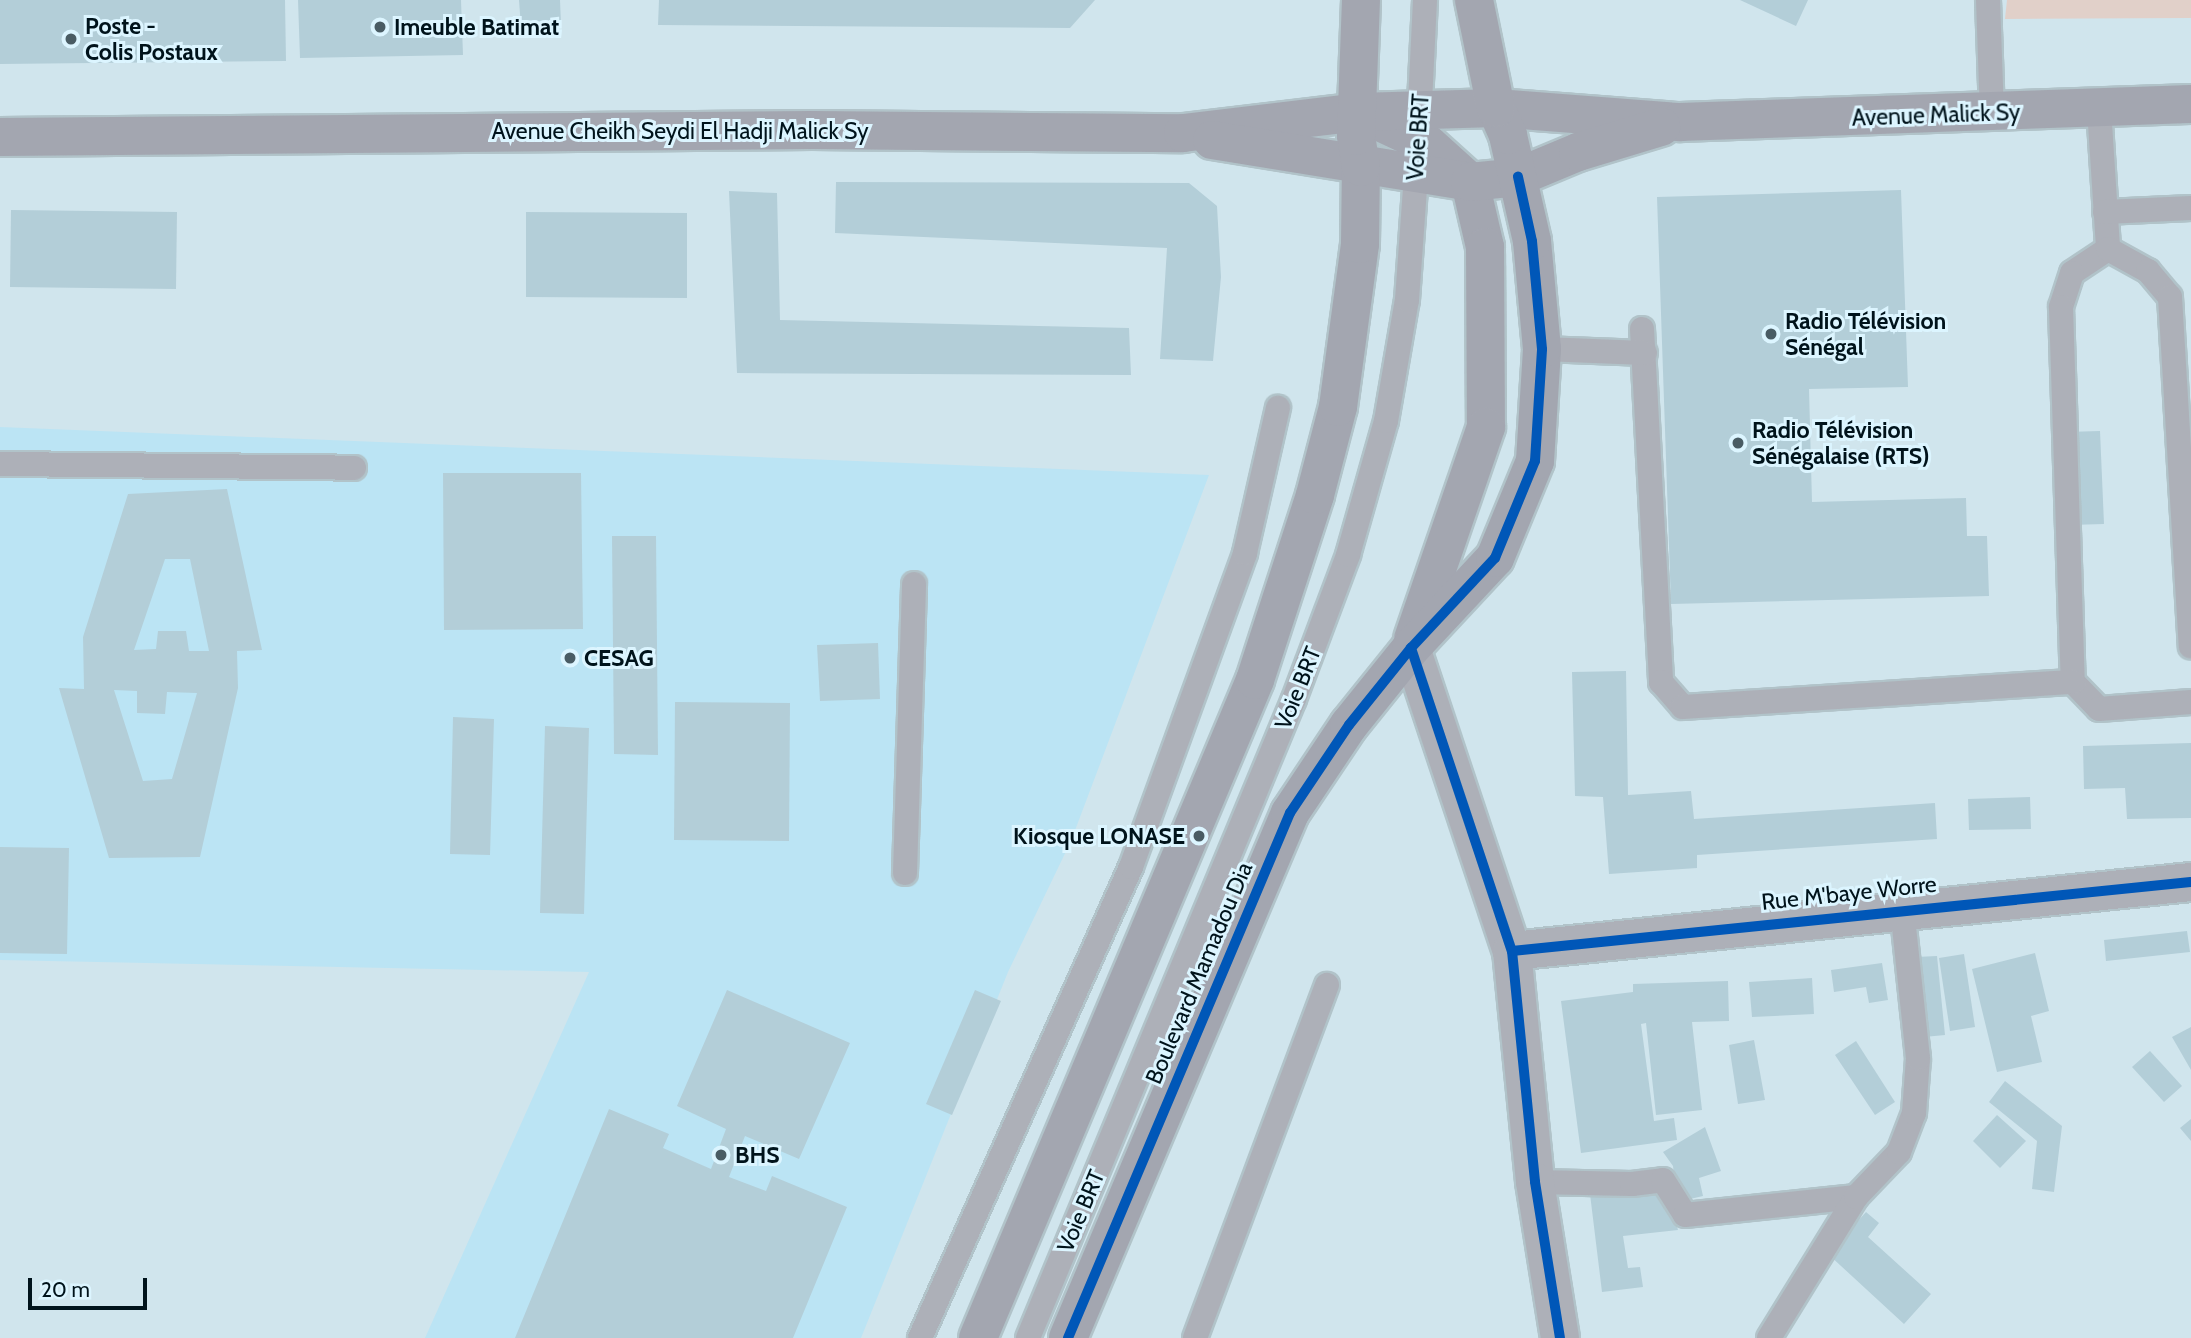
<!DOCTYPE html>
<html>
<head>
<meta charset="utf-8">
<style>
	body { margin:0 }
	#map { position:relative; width:2191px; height:1338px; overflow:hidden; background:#d0e5ed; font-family:Cabin,sans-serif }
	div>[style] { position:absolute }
	.built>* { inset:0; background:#bbe4f4 }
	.green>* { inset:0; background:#e1d0c9 }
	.building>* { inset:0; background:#b3ced8 }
	.roads { filter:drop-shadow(2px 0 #b1c3c9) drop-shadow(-2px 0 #b1c3c9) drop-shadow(0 2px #b1c3c9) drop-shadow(0 -2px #b1c3c9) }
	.lane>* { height:24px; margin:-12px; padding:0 12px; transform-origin:12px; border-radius:12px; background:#adb0b8 }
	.street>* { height:38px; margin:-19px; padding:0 19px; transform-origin:19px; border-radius:19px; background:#adb0b8 }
	.secondary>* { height:38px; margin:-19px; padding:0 19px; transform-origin:19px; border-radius:19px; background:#a3a6b0 }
	.cycleway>* { height:10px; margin:-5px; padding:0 5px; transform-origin:5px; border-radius:5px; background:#0057b8 }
	.dots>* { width:19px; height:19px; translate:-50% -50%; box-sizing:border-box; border:4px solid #dcf5ff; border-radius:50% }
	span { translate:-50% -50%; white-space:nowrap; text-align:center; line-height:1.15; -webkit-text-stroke:6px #dcf5ff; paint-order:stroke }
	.poi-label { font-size:23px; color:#00131b; font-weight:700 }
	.left { translate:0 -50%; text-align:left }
	.right { translate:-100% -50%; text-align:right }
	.street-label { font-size:23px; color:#00131b }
	.scale { position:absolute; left:28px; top:1278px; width:119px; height:32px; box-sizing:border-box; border:4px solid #00131b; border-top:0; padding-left:9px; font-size:21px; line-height:24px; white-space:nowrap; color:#00131b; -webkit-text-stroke:5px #dcf5ff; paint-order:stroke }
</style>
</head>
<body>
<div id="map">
	<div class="built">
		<i style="clip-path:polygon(0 427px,1209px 475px,1071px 841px,1008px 972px,861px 1338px,425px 1338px,589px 972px,0 960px)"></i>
	</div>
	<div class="green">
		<i style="clip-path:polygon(2007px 0,2191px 0,2191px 18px,2005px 19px)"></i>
	</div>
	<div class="building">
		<i style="clip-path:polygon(0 0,285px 0,286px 61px,0 64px)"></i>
		<i style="clip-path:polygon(298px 0,461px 0,463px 55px,300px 58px)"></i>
		<i style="clip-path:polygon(519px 0,560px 0,561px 25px,521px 27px)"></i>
		<i style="clip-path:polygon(659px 0,1095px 0,1070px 28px,658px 25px)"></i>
		<i style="clip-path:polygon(1740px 0,1808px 0,1796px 26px)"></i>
		<i style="clip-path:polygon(836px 182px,1189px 183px,1217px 206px,1221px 277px,1213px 361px,1160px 359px,1167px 248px,835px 233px)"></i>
		<i style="clip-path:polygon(1901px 190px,1908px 387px,1809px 389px,1812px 502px,1966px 498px,1967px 536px,1987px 536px,1989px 596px,1671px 604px,1657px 197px)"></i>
		<i style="clip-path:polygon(729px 191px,777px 193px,780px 320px,1129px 328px,1131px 375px,737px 373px)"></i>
		<i style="clip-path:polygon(11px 210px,177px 212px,176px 289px,10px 287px)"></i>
		<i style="clip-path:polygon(526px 212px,687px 213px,687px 298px,526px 297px)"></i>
		<i style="clip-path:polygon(2100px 431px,2104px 524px,2070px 525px,2066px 432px)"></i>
		<i style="clip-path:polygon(443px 473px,581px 473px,583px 629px,444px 630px)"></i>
		<i style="clip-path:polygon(evenodd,227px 489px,262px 650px,237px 651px,238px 688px,200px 857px,109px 858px,59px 688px,84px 689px,83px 637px,128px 494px,227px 489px,165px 559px,190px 559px,209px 651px,189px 651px,186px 631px,158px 631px,156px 649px,134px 650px,165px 559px,227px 489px,114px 690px,137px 691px,137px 713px,165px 714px,167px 692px,197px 693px,172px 779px,143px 781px,114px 690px)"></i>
		<i style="clip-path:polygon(612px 536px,656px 536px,658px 755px,614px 754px)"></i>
		<i style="clip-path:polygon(878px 643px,880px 699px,820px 701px,817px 645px)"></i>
		<i style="clip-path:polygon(1626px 671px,1628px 795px,1691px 791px,1694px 819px,1935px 803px,1937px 839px,1697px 855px,1697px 868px,1609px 874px,1603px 797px,1575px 796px,1572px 672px)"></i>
		<i style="clip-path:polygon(675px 702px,790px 703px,789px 841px,674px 840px)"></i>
		<i style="clip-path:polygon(453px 717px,494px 719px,490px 855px,450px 854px)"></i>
		<i style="clip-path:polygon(545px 726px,589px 728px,584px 914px,540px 913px)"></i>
		<i style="clip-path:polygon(2191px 743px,2191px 818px,2127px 819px,2125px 788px,2084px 789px,2083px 746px)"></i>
		<i style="clip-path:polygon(2030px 797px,2031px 829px,1969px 830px,1968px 799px)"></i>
		<i style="clip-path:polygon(0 847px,69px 848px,67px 954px,0 953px)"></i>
		<i style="clip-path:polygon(2187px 931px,2190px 952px,2106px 961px,2104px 940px)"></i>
		<i style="clip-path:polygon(2035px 953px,2049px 1011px,2031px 1016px,2042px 1062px,1997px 1072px,1972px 969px)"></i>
		<i style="clip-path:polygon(1964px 954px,1975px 1027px,1950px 1031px,1939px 958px)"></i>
		<i style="clip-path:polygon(1937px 956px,1945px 1035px,1924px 1037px,1916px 957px)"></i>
		<i style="clip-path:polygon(1882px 963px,1888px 1000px,1869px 1003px,1866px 987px,1834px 992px,1831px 970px)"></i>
		<i style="clip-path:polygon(1812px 978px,1814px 1014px,1752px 1017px,1749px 982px)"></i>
		<i style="clip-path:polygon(1728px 981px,1729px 1021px,1692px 1022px,1702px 1110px,1656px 1115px,1646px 1023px,1641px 1024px,1654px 1121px,1674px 1118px,1677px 1140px,1581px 1153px,1561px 1001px,1633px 992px,1633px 984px)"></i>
		<i style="clip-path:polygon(727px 990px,850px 1043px,799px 1159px,745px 1136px,729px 1177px,766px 1191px,772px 1176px,847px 1207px,793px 1338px,515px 1338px,609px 1109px,669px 1134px,663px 1148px,711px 1169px,726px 1129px,677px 1106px)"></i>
		<i style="clip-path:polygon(975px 990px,1001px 1001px,952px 1115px,926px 1104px)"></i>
		<i style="clip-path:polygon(2191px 1027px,2191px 1070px,2172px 1037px)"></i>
		<i style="clip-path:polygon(1754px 1040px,1765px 1100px,1738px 1104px,1729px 1045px)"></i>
		<i style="clip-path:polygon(1856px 1041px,1895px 1102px,1875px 1115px,1835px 1055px)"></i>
		<i style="clip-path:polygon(2150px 1051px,2182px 1086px,2164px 1102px,2132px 1067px)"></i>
		<i style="clip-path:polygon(2005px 1081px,2062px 1126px,2054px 1192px,2032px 1189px,2037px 1141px,1989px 1102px)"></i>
		<i style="clip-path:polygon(1997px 1115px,2026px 1141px,2000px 1168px,1973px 1141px)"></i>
		<i style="clip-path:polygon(2191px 1119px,2191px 1141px,2180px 1128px)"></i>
		<i style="clip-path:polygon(1705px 1127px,1721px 1171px,1699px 1178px,1703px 1196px,1677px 1202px,1673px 1166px,1663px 1152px)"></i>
		<i style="clip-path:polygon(1665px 1187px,1678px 1230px,1623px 1236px,1628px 1268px,1640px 1267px,1643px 1287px,1602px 1292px,1590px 1194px)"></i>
		<i style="clip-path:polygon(1866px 1212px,1879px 1223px,1868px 1237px,1931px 1294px,1904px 1324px,1828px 1254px)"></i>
	</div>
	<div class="roads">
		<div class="lane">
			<i style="left:1988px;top:0;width:114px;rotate:88deg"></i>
			<i style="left:2099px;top:108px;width:141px;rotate:86.3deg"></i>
			<i style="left:2108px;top:249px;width:43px;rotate:146.3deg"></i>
			<i style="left:2072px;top:273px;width:36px;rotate:108deg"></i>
			<i style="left:2061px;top:307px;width:375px;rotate:88.2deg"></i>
			<i style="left:2073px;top:682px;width:37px;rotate:46deg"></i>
			<i style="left:2099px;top:709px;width:92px;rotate:-4.4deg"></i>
			<i style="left:1419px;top:123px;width:123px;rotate:-87.2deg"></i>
			<i style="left:2105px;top:212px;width:86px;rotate:-2.7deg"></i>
			<i style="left:2108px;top:249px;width:46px;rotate:28.8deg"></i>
			<i style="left:2148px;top:271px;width:34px;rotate:50deg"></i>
			<i style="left:2170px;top:297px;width:350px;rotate:86.6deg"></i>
			<i style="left:1642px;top:329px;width:354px;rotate:86.9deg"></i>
			<i style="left:1661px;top:682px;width:33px;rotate:49deg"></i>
			<i style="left:1683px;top:707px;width:391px;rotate:-3.7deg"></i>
			<i style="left:1542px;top:349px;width:103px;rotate:2.2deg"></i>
			<i style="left:0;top:464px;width:354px;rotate:0.6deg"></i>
			<i style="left:905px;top:873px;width:289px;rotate:-88.2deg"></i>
			<i style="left:1535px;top:1182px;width:97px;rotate:1.2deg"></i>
			<i style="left:1632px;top:1184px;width:31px;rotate:-7deg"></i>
			<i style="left:1663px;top:1180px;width:41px;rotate:57.8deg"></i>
			<i style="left:1685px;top:1215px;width:172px;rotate:-6deg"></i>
			<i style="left:920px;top:1338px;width:516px;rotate:-65.87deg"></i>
			<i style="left:1131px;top:867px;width:334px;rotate:-70deg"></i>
			<i style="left:1245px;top:553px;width:149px;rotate:-77.2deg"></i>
			<i style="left:1028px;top:1338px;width:692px;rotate:-67.4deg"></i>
			<i style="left:1294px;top:699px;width:154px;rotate:-69.4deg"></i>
			<i style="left:1348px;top:555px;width:139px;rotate:-74.2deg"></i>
			<i style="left:1386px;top:421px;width:123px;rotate:-80.2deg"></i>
			<i style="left:1407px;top:300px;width:140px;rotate:-85.9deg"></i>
			<i style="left:1195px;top:1338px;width:377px;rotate:-69.5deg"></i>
			<i style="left:1769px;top:1338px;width:166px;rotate:-58.3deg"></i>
			<i style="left:1856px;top:1197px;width:62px;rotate:-46.3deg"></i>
			<i style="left:1899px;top:1152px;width:42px;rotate:-69deg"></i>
			<i style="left:1914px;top:1113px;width:55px;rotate:-85.8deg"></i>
			<i style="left:1918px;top:1058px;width:151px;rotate:-96.1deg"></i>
		</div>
		<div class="street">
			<i style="left:1411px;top:648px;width:319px;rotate:71.6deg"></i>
			<i style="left:1512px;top:951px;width:232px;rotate:84.3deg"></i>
			<i style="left:1535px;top:1182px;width:158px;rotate:80.9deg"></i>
			<i style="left:1512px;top:951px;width:682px;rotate:-5.8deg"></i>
		</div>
		<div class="secondary">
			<i style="left:1367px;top:116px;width:68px;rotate:25.1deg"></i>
			<i style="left:1429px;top:145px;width:55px;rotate:42.1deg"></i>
			<i style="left:1470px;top:182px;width:67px;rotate:77deg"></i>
			<i style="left:1485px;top:247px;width:180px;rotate:89.7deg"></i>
			<i style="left:1486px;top:427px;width:224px;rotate:109deg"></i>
			<i style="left:0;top:137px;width:812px;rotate:-0.49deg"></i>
			<i style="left:812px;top:130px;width:371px;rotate:0.5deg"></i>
			<i style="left:1183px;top:133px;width:177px;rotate:-6.8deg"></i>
			<i style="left:1359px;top:112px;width:137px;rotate:-1.7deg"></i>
			<i style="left:1496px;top:108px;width:185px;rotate:4.4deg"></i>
			<i style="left:1680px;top:122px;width:511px;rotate:-2.02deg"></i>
			<i style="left:1212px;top:140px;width:261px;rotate:9.2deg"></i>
			<i style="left:1470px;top:182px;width:48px;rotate:-5.9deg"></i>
			<i style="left:1518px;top:177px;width:65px;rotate:-22.6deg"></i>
			<i style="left:1578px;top:152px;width:87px;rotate:-16.8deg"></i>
			<i style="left:978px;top:1338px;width:714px;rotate:-67.17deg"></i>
			<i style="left:1255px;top:680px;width:194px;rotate:-72deg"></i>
			<i style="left:1315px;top:495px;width:91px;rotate:-75.4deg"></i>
			<i style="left:1338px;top:407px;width:164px;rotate:-82.3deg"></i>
			<i style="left:1360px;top:244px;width:77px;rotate:-89.3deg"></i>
			<i style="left:1361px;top:167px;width:31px;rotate:-99deg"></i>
			<i style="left:1356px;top:136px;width:136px;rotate:-87.9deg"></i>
			<i style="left:1068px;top:1338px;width:570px;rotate:-67.08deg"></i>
			<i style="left:1290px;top:813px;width:106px;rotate:-56.2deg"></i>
			<i style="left:1349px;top:725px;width:99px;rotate:-51.2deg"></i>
			<i style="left:1411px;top:648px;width:123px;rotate:-47deg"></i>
			<i style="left:1495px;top:558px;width:105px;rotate:-67.6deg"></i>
			<i style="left:1535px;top:461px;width:112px;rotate:-86.4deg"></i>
			<i style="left:1542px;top:349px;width:108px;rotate:-95.3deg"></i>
			<i style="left:1532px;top:241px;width:109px;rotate:-102.8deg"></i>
			<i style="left:1508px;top:135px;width:30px;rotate:-114deg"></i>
			<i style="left:1496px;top:108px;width:110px;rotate:-101.5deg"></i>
		</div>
	</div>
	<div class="cycleway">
		<i style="left:1411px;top:648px;width:319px;rotate:71.6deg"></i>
		<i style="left:1512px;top:951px;width:232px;rotate:84.3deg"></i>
		<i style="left:1535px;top:1182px;width:158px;rotate:80.9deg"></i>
		<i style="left:1512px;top:951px;width:682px;rotate:-5.8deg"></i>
		<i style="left:1068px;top:1338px;width:570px;rotate:-67.08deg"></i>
		<i style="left:1290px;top:813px;width:106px;rotate:-56.2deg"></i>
		<i style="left:1349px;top:725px;width:99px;rotate:-51.2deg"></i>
		<i style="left:1411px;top:648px;width:123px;rotate:-47deg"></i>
		<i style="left:1495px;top:558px;width:105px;rotate:-67.6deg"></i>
		<i style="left:1535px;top:461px;width:112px;rotate:-86.4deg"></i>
		<i style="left:1542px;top:349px;width:108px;rotate:-95.3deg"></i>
		<i style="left:1532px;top:241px;width:66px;rotate:-102.3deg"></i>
	</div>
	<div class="dots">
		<i style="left:380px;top:27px;background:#495c64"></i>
		<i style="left:71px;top:39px;background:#495c64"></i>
		<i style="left:1771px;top:334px;background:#495c64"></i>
		<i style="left:1738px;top:443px;background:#495c64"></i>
		<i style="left:570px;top:658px;background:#495c64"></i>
		<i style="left:1199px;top:836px;background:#495c64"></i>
		<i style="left:721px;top:1155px;background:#495c64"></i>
	</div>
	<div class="poi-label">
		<span class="left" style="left:85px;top:39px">Poste -<br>Colis Postaux</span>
		<span class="left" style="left:394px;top:27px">Imeuble Batimat</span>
		<span class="left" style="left:1785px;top:334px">Radio Télévision<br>Sénégal</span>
		<span class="left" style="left:1752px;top:443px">Radio Télévision<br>Sénégalaise (RTS)</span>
		<span class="left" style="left:584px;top:658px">CESAG</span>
		<span class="right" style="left:1185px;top:836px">Kiosque LONASE</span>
		<span class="left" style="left:735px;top:1155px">BHS</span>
	</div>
	<div class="street-label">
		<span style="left:1936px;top:115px;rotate:-2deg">Avenue Malick Sy</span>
		<span style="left:680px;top:131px">Avenue Cheikh Seydi El Hadji Malick Sy</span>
		<span style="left:1418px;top:137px;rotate:-86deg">Voie BRT</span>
		<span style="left:1298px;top:688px;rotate:-68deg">Voie BRT</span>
		<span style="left:1849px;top:893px;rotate:-6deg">Rue M'baye Worre</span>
		<span style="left:1199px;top:973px;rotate:-67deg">Boulevard Mamadou Dia</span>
		<span style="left:1081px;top:1211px;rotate:-67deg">Voie BRT</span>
	</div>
	<div class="scale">20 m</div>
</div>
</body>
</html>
